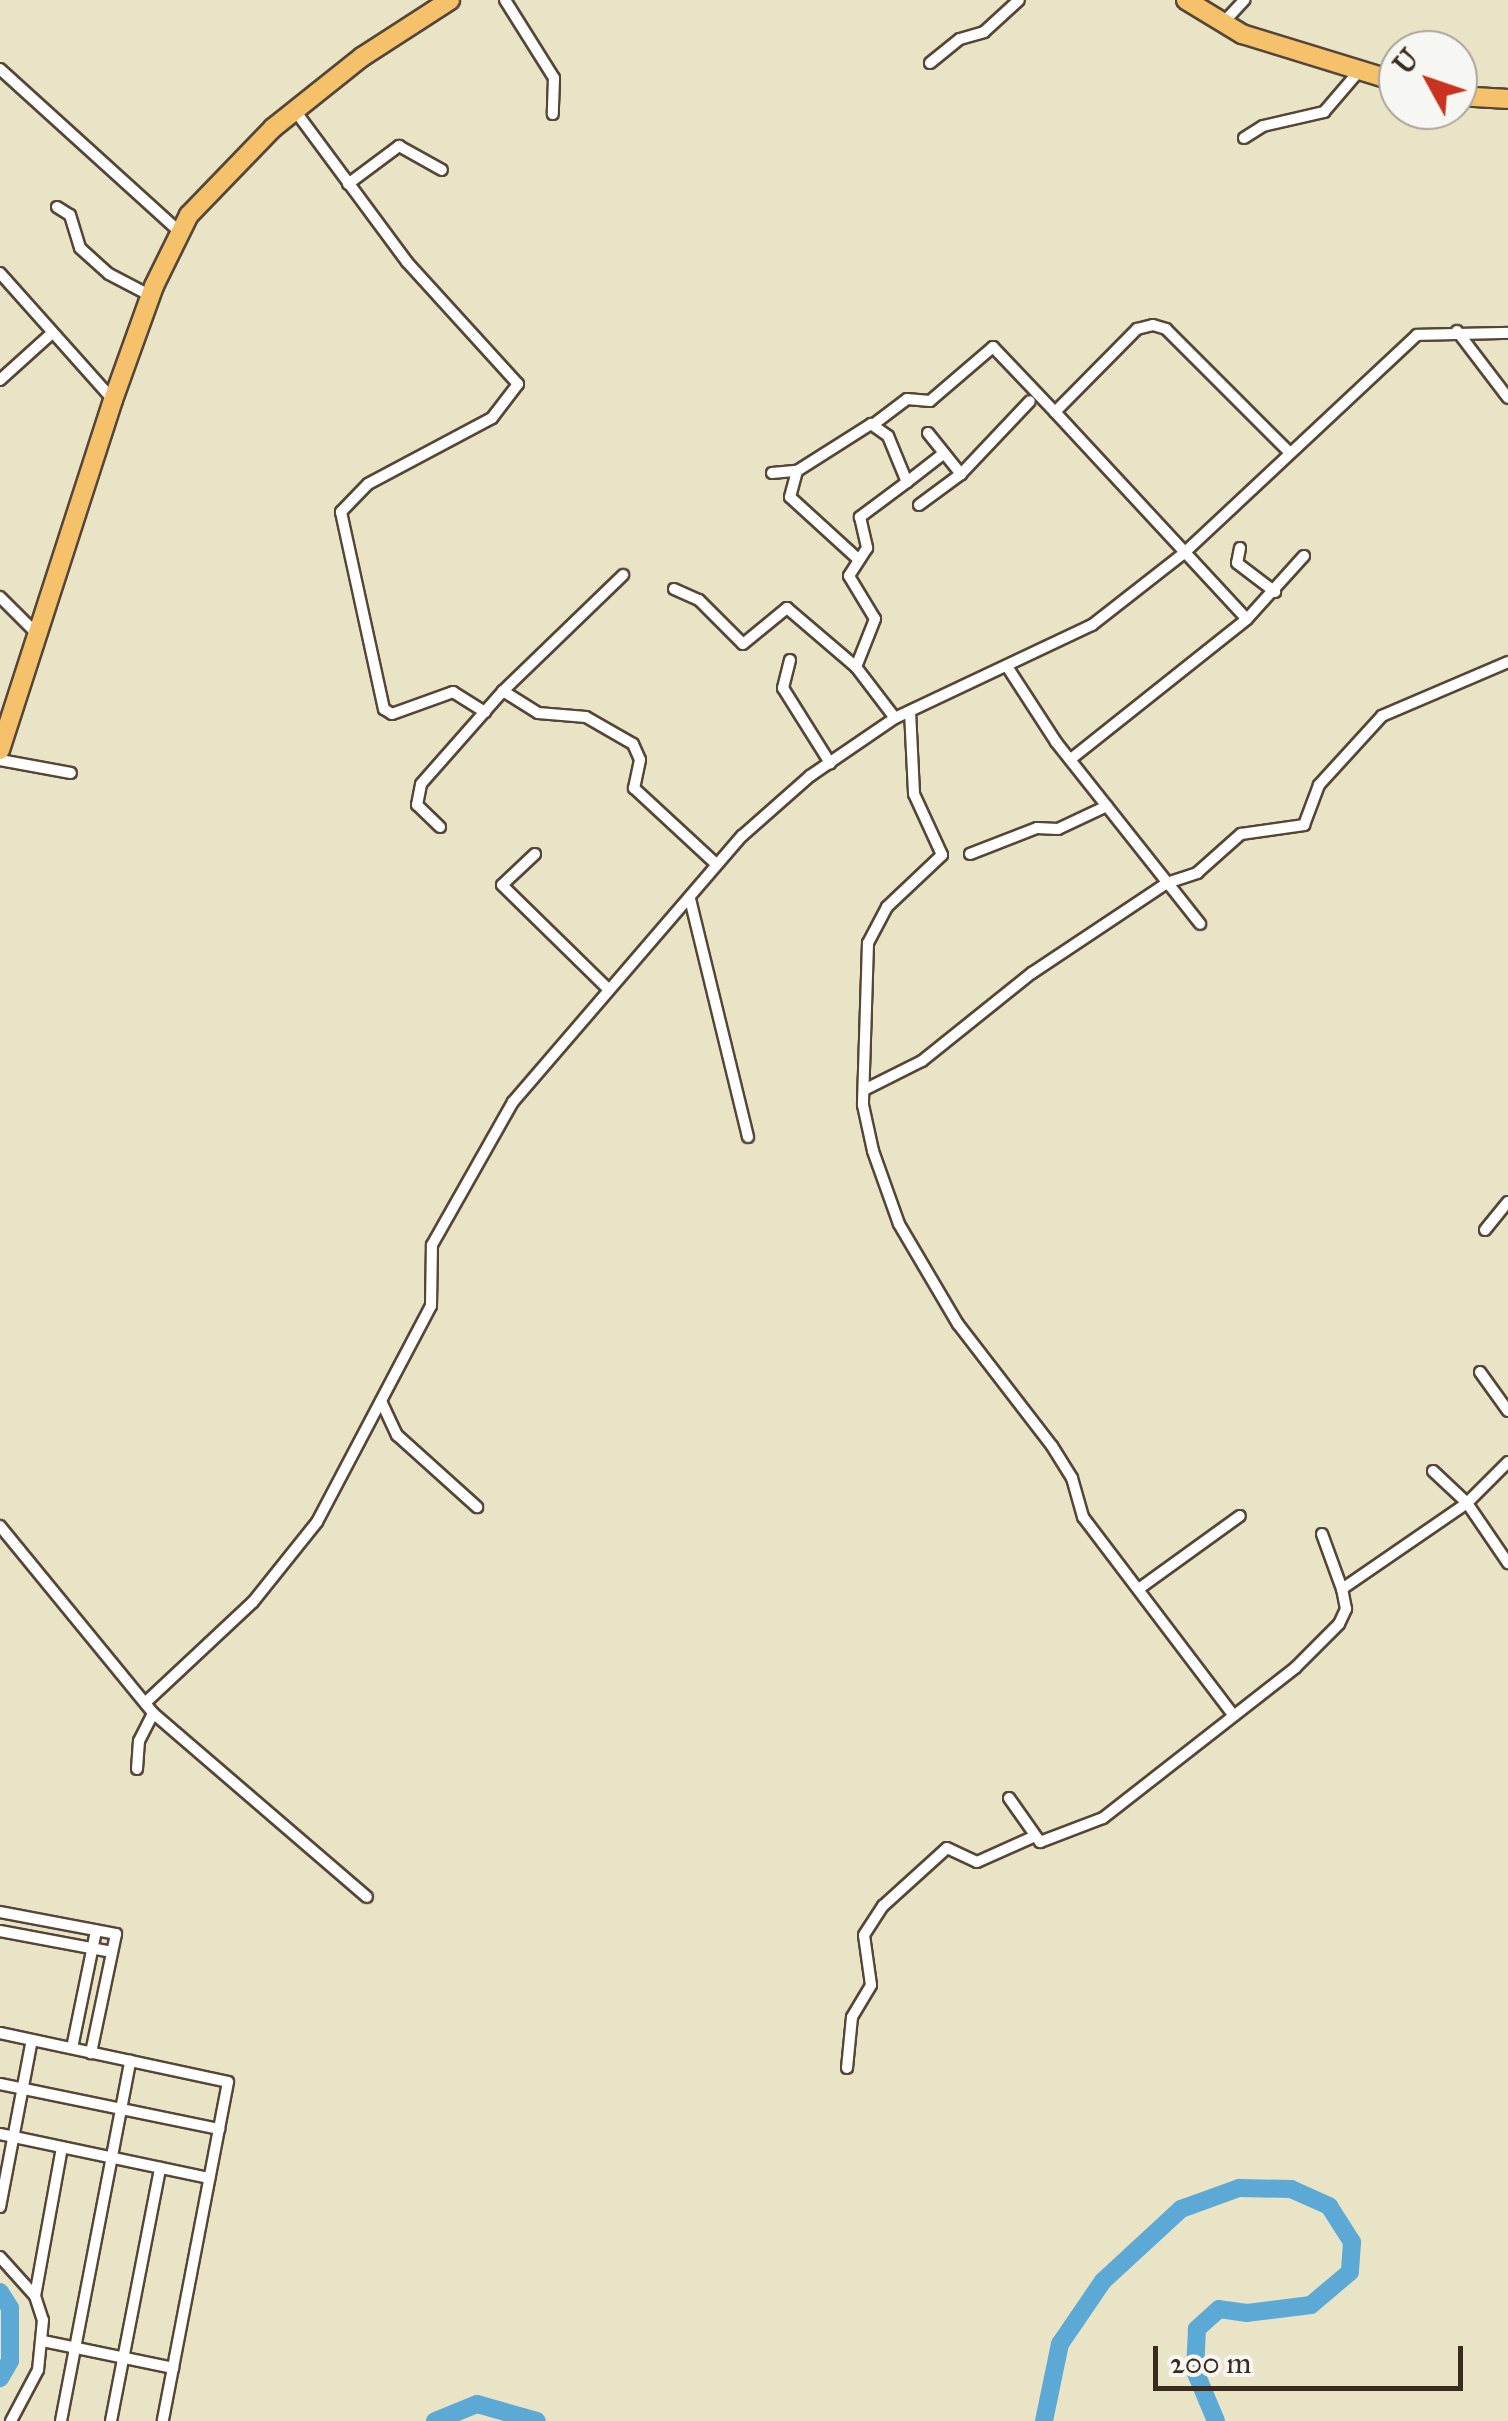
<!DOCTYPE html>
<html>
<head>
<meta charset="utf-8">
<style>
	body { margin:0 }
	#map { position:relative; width:1508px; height:2421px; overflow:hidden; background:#eae4c6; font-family:"IM FELL Great Primer",serif }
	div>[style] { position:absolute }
	.river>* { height:18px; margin:-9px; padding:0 9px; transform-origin:9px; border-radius:9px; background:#5da9d6 }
	.roads { filter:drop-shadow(2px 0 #554637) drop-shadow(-2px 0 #554637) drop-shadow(0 2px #554637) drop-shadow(0 -2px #554637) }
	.street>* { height:10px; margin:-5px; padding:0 5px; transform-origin:5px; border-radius:5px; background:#fff }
	.primary>* { height:18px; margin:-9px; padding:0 9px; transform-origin:9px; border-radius:9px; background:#f5c16b }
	span { translate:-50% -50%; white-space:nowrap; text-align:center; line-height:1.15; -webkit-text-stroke:8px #f6f6f2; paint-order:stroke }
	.north { position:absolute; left:1378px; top:30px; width:100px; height:100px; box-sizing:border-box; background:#f6f6f2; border:2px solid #aba49d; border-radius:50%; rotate:310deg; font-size:28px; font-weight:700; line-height:40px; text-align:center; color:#3b2a1e }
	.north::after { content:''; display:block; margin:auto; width:35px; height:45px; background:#c8321e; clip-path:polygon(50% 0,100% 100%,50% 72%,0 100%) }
	.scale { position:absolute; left:1153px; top:2346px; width:310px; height:45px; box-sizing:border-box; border:5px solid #3b2a1e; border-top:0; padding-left:12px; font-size:30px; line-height:35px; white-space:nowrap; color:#3b2a1e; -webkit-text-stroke:8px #f6f6f2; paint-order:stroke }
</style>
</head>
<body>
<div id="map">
	<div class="river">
		<i style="left:0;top:2292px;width:19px;rotate:58deg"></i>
		<i style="left:10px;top:2308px;width:53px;rotate:90deg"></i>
		<i style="left:10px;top:2361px;width:20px;rotate:120deg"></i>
		<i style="left:435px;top:2421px;width:45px;rotate:-22deg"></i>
		<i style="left:477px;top:2404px;width:62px;rotate:15.8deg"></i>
		<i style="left:1044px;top:2421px;width:79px;rotate:-78.3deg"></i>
		<i style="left:1060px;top:2344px;width:76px;rotate:-55.7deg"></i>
		<i style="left:1103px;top:2281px;width:106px;rotate:-42.7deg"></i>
		<i style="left:1181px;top:2209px;width:62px;rotate:-19.9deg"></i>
		<i style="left:1239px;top:2188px;width:52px;rotate:1.1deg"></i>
		<i style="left:1291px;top:2189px;width:42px;rotate:24.1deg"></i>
		<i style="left:1329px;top:2206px;width:43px;rotate:57.4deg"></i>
		<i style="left:1352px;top:2242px;width:30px;rotate:94deg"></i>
		<i style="left:1350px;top:2272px;width:51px;rotate:139.8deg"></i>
		<i style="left:1311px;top:2305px;width:64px;rotate:172.9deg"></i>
		<i style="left:1247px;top:2313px;width:28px;rotate:-172deg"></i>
		<i style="left:1219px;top:2309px;width:30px;rotate:138deg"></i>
		<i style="left:1197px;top:2329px;width:42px;rotate:92.7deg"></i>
		<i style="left:1195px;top:2371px;width:54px;rotate:67.2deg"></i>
	</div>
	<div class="roads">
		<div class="street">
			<i style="left:505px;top:0;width:92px;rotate:57.9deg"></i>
			<i style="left:554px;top:78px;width:36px;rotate:92deg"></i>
			<i style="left:1222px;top:24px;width:33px;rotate:-47deg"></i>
			<i style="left:930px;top:63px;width:38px;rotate:-39deg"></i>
			<i style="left:960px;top:39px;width:25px;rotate:-16deg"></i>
			<i style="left:984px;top:32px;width:47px;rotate:-42.4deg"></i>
			<i style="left:0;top:69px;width:243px;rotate:42.2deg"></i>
			<i style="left:296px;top:112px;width:187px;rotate:53.5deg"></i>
			<i style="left:407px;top:262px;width:165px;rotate:47.7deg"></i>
			<i style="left:518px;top:384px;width:43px;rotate:127.4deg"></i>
			<i style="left:492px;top:418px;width:140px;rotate:152deg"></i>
			<i style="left:368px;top:484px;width:39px;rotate:134deg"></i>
			<i style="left:341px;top:512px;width:202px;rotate:77.7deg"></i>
			<i style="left:384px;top:709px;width:9px;rotate:32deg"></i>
			<i style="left:392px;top:714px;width:65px;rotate:-19.8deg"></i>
			<i style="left:453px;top:692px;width:38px;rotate:32deg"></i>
			<i style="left:1244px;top:138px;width:22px;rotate:-32deg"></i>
			<i style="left:1263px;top:126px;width:63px;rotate:-12.9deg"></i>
			<i style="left:1324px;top:112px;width:55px;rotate:-49.4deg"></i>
			<i style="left:348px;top:184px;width:64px;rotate:-36.7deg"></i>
			<i style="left:399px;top:146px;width:49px;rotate:29.2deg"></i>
			<i style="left:57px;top:207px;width:15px;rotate:32deg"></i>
			<i style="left:70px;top:215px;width:34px;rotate:73deg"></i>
			<i style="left:80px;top:248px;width:39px;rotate:42deg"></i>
			<i style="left:109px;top:274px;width:47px;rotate:27.6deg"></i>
			<i style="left:0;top:273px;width:170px;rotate:48.3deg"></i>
			<i style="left:1457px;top:331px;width:84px;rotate:52.7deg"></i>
			<i style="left:0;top:380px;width:69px;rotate:-42deg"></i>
			<i style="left:1055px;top:412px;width:282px;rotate:47.2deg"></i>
			<i style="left:1247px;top:619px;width:226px;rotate:141.5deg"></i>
			<i style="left:874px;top:424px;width:41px;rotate:-37.1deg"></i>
			<i style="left:907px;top:399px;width:23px;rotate:5deg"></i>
			<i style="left:930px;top:401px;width:83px;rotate:-40.6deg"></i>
			<i style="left:993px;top:347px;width:90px;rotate:46.4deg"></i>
			<i style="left:1055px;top:412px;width:117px;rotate:-45.3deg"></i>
			<i style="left:1137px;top:329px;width:16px;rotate:-14deg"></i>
			<i style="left:1153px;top:325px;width:14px;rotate:17deg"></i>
			<i style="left:1166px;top:329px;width:173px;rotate:45deg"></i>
			<i style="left:928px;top:433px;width:53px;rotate:51.2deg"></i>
			<i style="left:797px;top:471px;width:88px;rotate:-32.4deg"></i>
			<i style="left:871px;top:424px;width:21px;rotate:35deg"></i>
			<i style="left:888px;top:436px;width:50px;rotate:67.6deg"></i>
			<i style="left:907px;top:482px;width:59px;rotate:143.3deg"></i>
			<i style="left:860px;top:517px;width:32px;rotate:77deg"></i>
			<i style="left:867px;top:548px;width:33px;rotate:123deg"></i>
			<i style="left:849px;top:576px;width:50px;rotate:58.8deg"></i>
			<i style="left:875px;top:619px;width:52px;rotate:111.6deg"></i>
			<i style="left:772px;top:473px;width:25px;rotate:-5deg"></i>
			<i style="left:797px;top:471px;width:27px;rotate:105deg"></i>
			<i style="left:790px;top:497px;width:92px;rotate:42.4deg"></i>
			<i style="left:907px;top:482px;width:46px;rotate:-37.9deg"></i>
			<i style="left:919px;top:505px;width:52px;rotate:-36.4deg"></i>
			<i style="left:961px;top:474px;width:100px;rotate:-46.6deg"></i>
			<i style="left:1240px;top:548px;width:15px;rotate:101deg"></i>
			<i style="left:1237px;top:563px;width:48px;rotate:37.3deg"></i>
			<i style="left:674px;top:589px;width:27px;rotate:24deg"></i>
			<i style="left:699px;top:600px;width:62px;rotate:45deg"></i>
			<i style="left:743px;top:644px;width:57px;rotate:-39.3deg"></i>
			<i style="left:787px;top:608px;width:91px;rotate:40.5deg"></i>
			<i style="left:856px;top:667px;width:64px;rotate:52.6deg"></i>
			<i style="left:0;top:597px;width:52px;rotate:45deg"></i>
			<i style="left:1247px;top:619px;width:85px;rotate:-47.9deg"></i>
			<i style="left:790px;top:660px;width:29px;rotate:104deg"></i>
			<i style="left:783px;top:688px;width:89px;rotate:57.9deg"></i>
			<i style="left:1008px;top:668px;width:88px;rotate:57deg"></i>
			<i style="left:1056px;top:742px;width:232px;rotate:51.6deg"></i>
			<i style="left:503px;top:691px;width:41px;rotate:32.2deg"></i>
			<i style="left:538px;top:713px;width:48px;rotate:4.8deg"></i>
			<i style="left:586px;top:717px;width:54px;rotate:29.9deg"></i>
			<i style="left:633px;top:744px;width:17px;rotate:66deg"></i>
			<i style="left:640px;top:760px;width:29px;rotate:102deg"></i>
			<i style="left:634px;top:788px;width:112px;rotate:42.8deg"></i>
			<i style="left:910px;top:711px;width:83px;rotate:87.2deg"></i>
			<i style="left:914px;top:794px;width:67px;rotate:65.3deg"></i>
			<i style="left:942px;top:855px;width:76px;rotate:136.6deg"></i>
			<i style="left:887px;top:907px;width:41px;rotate:117.8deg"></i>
			<i style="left:868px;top:943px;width:162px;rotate:91.8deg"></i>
			<i style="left:863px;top:1105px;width:47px;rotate:77.7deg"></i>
			<i style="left:873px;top:1151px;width:77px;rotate:70.4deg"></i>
			<i style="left:899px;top:1224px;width:116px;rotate:59.5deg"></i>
			<i style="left:958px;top:1324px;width:154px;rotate:52.4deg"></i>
			<i style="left:1052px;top:1446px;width:38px;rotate:58deg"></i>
			<i style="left:1072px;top:1478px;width:41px;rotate:74.2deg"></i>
			<i style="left:1083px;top:1517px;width:245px;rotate:52.8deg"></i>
			<i style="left:0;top:760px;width:72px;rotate:10.4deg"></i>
			<i style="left:440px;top:827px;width:32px;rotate:-136deg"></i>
			<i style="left:417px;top:805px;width:21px;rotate:-79deg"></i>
			<i style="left:421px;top:784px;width:124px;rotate:-48.6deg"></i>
			<i style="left:503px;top:691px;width:167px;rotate:-44deg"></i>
			<i style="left:535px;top:854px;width:45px;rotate:136.8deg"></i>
			<i style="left:502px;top:885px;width:147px;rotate:44.4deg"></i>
			<i style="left:970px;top:854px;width:72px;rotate:-21.2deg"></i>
			<i style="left:1037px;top:828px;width:21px;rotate:3deg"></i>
			<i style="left:1058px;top:829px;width:54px;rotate:-25.1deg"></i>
			<i style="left:690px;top:899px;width:245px;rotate:76.3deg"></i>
			<i style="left:864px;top:1090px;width:65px;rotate:-26.6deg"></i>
			<i style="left:922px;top:1061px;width:141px;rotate:-38.7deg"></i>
			<i style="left:1032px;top:973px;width:162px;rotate:-33.7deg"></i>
			<i style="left:1167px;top:883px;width:32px;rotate:-18deg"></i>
			<i style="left:1197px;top:873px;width:59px;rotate:-41.6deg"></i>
			<i style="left:1241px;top:834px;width:64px;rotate:-8.1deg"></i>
			<i style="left:1304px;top:825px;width:43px;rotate:-69.4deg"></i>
			<i style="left:1319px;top:785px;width:93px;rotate:-47.6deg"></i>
			<i style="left:1382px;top:716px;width:137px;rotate:-23.2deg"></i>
			<i style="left:1485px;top:1230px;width:36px;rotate:-51deg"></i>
			<i style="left:1480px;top:1372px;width:48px;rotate:54.3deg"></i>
			<i style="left:381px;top:1401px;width:38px;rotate:65deg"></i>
			<i style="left:397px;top:1435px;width:108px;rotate:42deg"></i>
			<i style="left:1433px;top:1471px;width:47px;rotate:43.3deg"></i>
			<i style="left:1467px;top:1503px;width:73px;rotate:55.7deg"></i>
			<i style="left:0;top:1526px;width:242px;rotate:50.7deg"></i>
			<i style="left:153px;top:1713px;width:282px;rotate:40.7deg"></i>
			<i style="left:1322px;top:1534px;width:59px;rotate:70deg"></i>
			<i style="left:1342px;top:1589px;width:152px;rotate:-34.5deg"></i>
			<i style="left:1467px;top:1503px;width:58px;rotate:-45deg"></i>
			<i style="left:1140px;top:1588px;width:123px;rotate:-35.8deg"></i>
			<i style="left:146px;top:1702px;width:146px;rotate:-43.1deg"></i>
			<i style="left:253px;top:1602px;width:102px;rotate:-51.3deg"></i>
			<i style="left:317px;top:1522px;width:244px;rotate:-62.2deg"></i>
			<i style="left:431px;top:1306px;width:61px;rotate:-89.1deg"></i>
			<i style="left:432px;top:1245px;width:164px;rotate:-60.5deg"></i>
			<i style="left:513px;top:1102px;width:351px;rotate:-49.3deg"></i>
			<i style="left:742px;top:836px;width:91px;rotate:-41.4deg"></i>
			<i style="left:810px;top:776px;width:103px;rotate:-34.3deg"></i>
			<i style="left:895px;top:718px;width:218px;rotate:-25.3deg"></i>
			<i style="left:1092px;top:625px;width:115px;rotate:-38deg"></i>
			<i style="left:1183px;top:554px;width:320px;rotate:-43.1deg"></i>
			<i style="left:1417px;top:335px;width:91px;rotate:-1.3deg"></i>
			<i style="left:137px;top:1769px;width:28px;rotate:-86deg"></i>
			<i style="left:139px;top:1741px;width:31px;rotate:-63deg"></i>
			<i style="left:1009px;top:1798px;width:54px;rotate:54.8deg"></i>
			<i style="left:1040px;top:1842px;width:67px;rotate:-20.9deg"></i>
			<i style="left:1103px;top:1818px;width:244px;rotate:-38deg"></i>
			<i style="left:1295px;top:1668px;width:62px;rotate:-45deg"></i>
			<i style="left:1339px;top:1624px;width:17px;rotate:-65deg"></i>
			<i style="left:1346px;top:1609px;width:20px;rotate:-101deg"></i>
			<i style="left:0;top:1912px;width:118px;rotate:10.7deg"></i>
			<i style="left:116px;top:1934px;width:122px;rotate:101.9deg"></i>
			<i style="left:0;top:1931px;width:114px;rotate:10.6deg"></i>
			<i style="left:0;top:2033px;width:233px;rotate:12.1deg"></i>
			<i style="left:228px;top:2082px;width:345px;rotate:100.9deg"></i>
			<i style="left:72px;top:2048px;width:119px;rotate:-78.4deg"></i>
			<i style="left:847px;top:2068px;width:51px;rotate:-84.4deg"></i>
			<i style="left:852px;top:2017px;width:37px;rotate:-59deg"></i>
			<i style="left:871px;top:1985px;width:50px;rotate:-98deg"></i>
			<i style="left:864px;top:1935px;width:35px;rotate:-57deg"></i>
			<i style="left:883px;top:1906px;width:86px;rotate:-42.2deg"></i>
			<i style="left:947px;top:1848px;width:33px;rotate:25deg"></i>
			<i style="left:977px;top:1862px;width:61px;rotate:-24.1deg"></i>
			<i style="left:0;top:2084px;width:224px;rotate:11.6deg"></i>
			<i style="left:0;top:2134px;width:214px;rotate:11.9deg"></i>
			<i style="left:0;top:2207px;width:170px;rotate:-79.2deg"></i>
			<i style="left:0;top:2257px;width:52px;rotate:48.1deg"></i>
			<i style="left:35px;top:2296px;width:25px;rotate:72deg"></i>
			<i style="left:43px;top:2320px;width:50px;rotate:95.7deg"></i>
			<i style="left:38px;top:2370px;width:58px;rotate:117.9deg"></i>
			<i style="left:35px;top:2296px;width:151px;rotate:-79.7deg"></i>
			<i style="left:43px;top:2341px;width:133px;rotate:11.7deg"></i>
			<i style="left:61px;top:2421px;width:367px;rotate:-79.1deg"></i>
			<i style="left:111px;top:2421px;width:258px;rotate:-79deg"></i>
		</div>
		<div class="primary">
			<i style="left:1186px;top:0;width:66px;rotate:31.3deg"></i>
			<i style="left:1242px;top:34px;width:163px;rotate:17.1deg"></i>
			<i style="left:1458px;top:96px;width:50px;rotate:3.4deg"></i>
			<i style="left:0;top:750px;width:368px;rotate:-72.1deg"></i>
			<i style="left:113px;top:400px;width:121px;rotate:-70.2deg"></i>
			<i style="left:154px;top:286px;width:79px;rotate:-63.8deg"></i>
			<i style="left:189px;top:215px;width:121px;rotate:-46deg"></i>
			<i style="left:273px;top:128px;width:114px;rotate:-38.6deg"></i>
			<i style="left:362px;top:57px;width:105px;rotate:-32.9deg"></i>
		</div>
	</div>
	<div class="north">U</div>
	<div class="scale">200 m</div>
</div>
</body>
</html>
